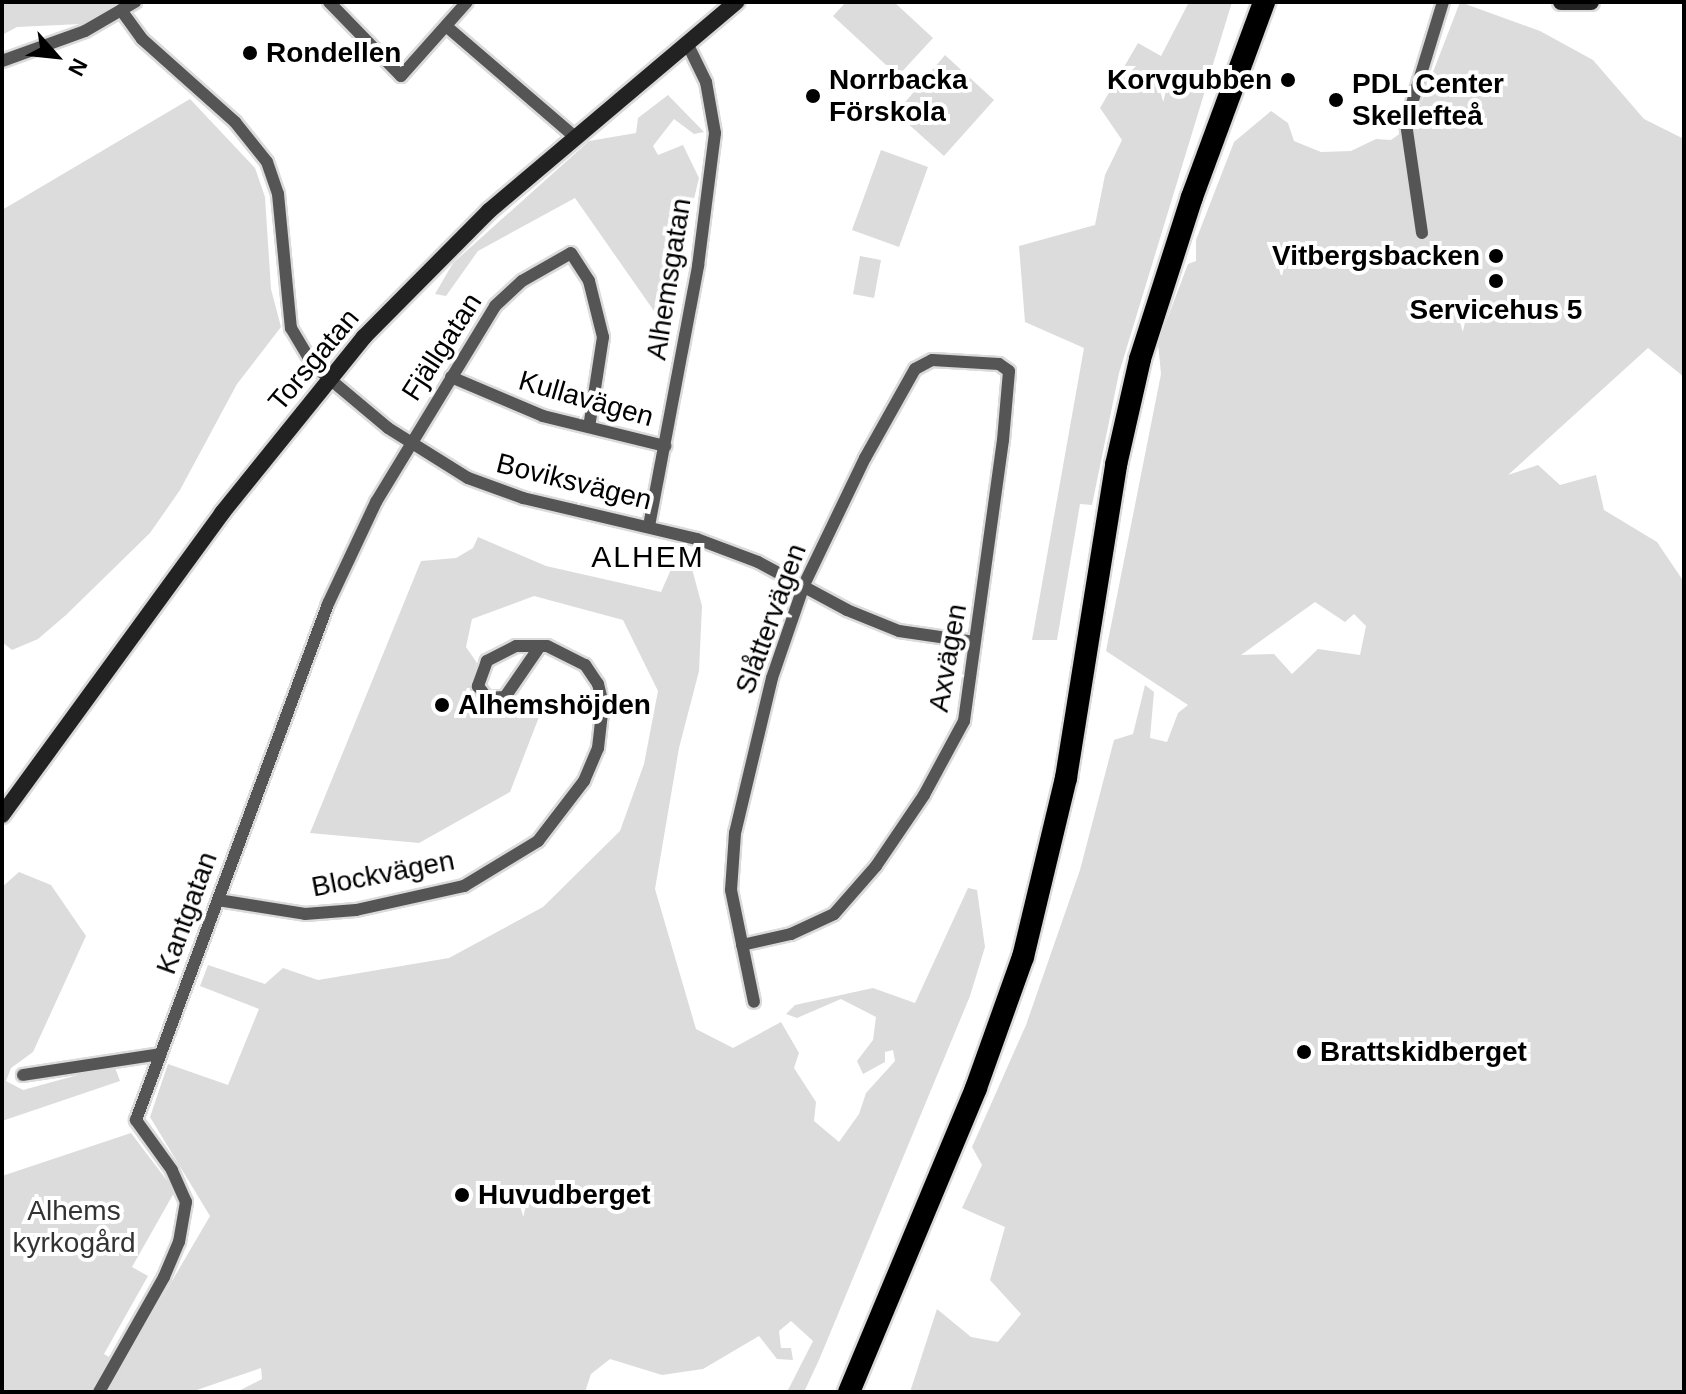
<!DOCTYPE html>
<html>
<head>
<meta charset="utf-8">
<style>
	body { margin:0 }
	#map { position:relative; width:1686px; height:1394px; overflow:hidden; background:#fff; font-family:Arial,sans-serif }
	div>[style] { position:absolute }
	.green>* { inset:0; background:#dcdcdc }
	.roads { filter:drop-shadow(2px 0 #dbdbdb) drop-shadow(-2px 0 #dbdbdb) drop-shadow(0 2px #dbdbdb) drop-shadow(0 -2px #dbdbdb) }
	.street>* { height:12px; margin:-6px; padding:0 6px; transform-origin:6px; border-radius:6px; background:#555 }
	.secondary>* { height:16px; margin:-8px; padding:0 8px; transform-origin:8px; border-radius:8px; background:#222 }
	.highway>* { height:22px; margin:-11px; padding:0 11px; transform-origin:11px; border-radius:11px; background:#000 }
	.dots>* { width:22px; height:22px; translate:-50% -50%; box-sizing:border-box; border:4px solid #fff; border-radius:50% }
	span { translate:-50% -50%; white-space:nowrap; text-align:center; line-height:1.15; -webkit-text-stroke:8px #fff; paint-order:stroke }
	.poi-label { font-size:28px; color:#000; font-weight:700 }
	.left { translate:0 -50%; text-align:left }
	.right { translate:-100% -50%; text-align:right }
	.street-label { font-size:28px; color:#000 }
	.park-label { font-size:28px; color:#333 }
	.neighbourhood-label { font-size:30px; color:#000; letter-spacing:2px }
	.frame { position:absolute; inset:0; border:4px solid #000; pointer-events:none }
	.north { position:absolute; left:16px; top:16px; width:80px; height:80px; -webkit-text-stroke:6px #fff; paint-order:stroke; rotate:117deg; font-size:22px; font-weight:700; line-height:32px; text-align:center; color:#000 }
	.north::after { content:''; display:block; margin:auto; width:28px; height:36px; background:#000; clip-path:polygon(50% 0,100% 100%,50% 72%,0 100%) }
</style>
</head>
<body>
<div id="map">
	<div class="green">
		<i style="clip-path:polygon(2px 2px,120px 2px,81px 24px,17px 27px,2px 35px)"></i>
		<i style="clip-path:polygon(846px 2px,894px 2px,933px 38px,898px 76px,833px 16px)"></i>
		<i style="clip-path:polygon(1189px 2px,1232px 2px,1119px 373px,1092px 505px,1080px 504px,1057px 640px,1032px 640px,1084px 348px,1025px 322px,1019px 246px,1095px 225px,1105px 175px,1122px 140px,1100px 108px,1138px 43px,1161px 56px)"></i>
		<i style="clip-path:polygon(evenodd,1460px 2px,1540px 31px,1593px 60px,1644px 119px,1684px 139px,1684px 377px,1648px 348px,1508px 475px,1538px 465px,1560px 485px,1596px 475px,1604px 510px,1657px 542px,1684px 582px,1684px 1392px,910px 1392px,937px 1309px,971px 1337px,998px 1342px,1021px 1314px,990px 1280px,1005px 1227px,962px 1208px,982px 1165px,972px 1147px,1026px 1025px,1080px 870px,1114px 740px,1133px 734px,1145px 685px,1154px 692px,1150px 738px,1167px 742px,1178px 713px,1188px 705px,1106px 651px,1161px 374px,1158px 343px,1188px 264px,1196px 261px,1196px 240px,1234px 142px,1271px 111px,1288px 123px,1294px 141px,1321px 152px,1351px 151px,1376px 139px,1391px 140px,1413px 124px,1460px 2px,1315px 602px,1345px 622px,1354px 614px,1366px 626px,1360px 655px,1318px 649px,1292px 674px,1274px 654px,1241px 655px,1315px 602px)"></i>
		<i style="clip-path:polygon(945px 55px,994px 100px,944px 156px,896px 113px)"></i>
		<i style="clip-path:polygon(668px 95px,704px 132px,694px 134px,674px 119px,653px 146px,658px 155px,683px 145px,699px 178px,682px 249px,654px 311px,575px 198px,478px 251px,446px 296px,435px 294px,453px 263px,589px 141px,636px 133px,638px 118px)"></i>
		<i style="clip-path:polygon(190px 99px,255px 168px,265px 197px,271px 289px,281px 327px,237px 384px,180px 490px,150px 533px,66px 615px,38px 639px,12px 650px,2px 642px,2px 210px)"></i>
		<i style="clip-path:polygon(881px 150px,928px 167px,899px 247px,852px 230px)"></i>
		<i style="clip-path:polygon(860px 256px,881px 260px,874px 298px,853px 294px)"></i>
		<i style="clip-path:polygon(478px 537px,546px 566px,661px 592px,676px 558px,691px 565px,702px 606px,699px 671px,679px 748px,655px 889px,696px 1029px,733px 1048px,781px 1022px,799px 1053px,794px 1068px,816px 1102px,814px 1121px,839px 1142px,859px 1114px,866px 1093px,895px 1061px,893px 1050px,885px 1052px,885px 1062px,863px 1074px,857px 1061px,873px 1040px,876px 1017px,841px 999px,797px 1018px,786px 1014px,795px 1005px,873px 988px,915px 1003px,968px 888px,977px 890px,985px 947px,970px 996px,819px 1360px,804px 1392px,787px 1392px,813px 1341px,791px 1321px,779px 1331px,781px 1348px,791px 1348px,793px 1360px,777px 1359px,759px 1336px,703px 1369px,662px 1375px,610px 1359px,591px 1374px,585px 1392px,237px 1392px,262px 1379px,261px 1368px,191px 1392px,107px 1392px,210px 1216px,150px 1117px,168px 1064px,228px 1085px,259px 1009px,200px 986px,208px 965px,265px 984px,283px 968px,318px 980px,449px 958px,543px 907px,620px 831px,644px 764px,658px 691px,623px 620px,534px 596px,472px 619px,466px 647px,477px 663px,470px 690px,477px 701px,539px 717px,510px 792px,419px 843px,310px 833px,421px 561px,456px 558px,473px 548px)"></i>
		<i style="clip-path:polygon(19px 872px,51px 885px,86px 936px,33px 1052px,11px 1068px,6px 1081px,23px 1090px,114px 1065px,120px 1081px,2px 1121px,2px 887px)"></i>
		<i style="clip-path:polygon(131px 1133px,175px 1191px,132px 1267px,148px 1276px,104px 1354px,114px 1360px,94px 1392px,2px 1392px,2px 1176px)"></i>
	</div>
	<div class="roads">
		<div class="street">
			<i style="left:329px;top:2px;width:103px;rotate:45.8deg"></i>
			<i style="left:401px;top:76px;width:99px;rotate:-48.3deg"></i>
			<i style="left:121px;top:10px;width:36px;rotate:54deg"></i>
			<i style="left:142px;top:39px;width:125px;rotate:41.7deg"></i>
			<i style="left:235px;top:122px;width:51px;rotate:51.3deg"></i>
			<i style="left:267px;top:162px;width:34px;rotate:71deg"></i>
			<i style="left:278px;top:194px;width:135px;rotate:84.5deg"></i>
			<i style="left:291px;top:328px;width:43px;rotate:59.3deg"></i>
			<i style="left:313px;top:365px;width:98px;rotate:40deg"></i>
			<i style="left:388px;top:428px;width:94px;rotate:32deg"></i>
			<i style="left:468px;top:478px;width:59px;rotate:20deg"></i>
			<i style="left:523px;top:498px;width:179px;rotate:13.3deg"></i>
			<i style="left:697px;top:539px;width:65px;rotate:20.7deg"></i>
			<i style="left:758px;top:562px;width:101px;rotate:28.3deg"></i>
			<i style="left:847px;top:610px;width:56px;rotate:22deg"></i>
			<i style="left:899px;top:631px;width:76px;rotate:8.3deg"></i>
			<i style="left:446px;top:26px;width:170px;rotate:40.7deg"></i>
			<i style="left:2px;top:61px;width:88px;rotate:-19.9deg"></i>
			<i style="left:85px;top:31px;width:58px;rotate:-30.1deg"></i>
			<i style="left:1422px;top:233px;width:111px;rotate:-98.3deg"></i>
			<i style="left:1406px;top:123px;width:127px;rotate:-73deg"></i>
			<i style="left:451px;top:377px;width:100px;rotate:23deg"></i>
			<i style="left:543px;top:416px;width:126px;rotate:13.8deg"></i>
			<i style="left:649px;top:526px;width:265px;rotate:-79.3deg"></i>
			<i style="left:698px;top:266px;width:134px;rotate:-82.7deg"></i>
			<i style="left:715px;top:133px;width:52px;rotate:-100deg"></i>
			<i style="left:706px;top:82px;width:43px;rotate:-116deg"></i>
			<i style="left:218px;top:900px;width:88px;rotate:9.1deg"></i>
			<i style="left:305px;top:914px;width:51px;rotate:-4.5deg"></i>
			<i style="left:356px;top:910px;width:111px;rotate:-12.5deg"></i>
			<i style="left:464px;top:886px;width:87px;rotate:-31.3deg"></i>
			<i style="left:538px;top:841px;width:76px;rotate:-52.5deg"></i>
			<i style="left:584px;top:781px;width:36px;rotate:-67deg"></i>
			<i style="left:598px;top:748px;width:44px;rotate:-83.5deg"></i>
			<i style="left:603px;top:704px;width:21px;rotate:-104deg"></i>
			<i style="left:598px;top:684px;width:23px;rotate:-124deg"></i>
			<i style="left:585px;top:665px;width:42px;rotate:-153.4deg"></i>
			<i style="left:547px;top:646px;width:31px;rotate:180deg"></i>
			<i style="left:516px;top:646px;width:33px;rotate:153deg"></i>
			<i style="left:487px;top:661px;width:27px;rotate:110deg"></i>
			<i style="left:478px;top:686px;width:15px;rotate:53deg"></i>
			<i style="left:487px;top:698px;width:18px;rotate:-3deg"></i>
			<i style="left:505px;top:697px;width:62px;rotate:-55.5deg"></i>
			<i style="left:742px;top:945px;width:50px;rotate:-12.7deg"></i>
			<i style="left:791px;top:934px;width:47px;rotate:-24.9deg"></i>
			<i style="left:834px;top:914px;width:64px;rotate:-48.8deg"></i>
			<i style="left:876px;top:866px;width:86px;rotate:-55.9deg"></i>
			<i style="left:924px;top:795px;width:84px;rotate:-61.6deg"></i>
			<i style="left:964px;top:721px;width:284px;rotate:-82.1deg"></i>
			<i style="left:1003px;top:440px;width:69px;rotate:-85deg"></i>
			<i style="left:1009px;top:371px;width:12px;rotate:-145deg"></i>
			<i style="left:999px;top:364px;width:67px;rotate:-176.6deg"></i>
			<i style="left:932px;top:360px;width:19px;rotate:152deg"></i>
			<i style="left:915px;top:369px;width:102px;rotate:119.3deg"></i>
			<i style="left:865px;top:458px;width:141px;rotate:115.7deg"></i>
			<i style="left:804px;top:585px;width:98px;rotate:109deg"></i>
			<i style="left:772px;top:678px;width:159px;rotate:103.4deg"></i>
			<i style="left:735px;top:833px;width:57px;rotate:94deg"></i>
			<i style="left:731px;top:890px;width:114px;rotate:78.4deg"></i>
			<i style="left:23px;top:1075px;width:139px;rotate:-8.7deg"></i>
			<i style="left:99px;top:1392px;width:132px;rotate:-60.5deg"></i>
			<i style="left:164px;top:1277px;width:38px;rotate:-67deg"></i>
			<i style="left:179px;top:1242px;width:41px;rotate:-80.1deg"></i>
			<i style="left:186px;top:1202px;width:35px;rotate:-114deg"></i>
			<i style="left:172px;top:1170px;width:62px;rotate:-125.8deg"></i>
			<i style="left:136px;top:1120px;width:551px;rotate:-69.59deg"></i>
			<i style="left:328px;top:604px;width:113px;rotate:-64.8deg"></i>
			<i style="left:376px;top:502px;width:229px;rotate:-58.7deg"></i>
			<i style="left:495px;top:306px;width:37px;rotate:-43deg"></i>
			<i style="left:522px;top:281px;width:56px;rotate:-29.7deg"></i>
			<i style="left:571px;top:253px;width:33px;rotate:57deg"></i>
			<i style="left:589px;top:281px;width:58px;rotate:76deg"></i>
			<i style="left:603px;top:337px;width:91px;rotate:98.8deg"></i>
		</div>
		<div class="secondary">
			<i style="left:1561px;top:2px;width:30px"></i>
			<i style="left:2px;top:815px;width:374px;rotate:-53.9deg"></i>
			<i style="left:222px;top:513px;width:226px;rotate:-51.1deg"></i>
			<i style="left:364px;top:337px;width:177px;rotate:-45.2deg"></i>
			<i style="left:489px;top:211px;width:324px;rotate:-40.2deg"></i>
		</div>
		<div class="highway">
			<i style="left:849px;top:1392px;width:329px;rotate:-67.3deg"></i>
			<i style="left:976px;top:1088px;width:139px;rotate:-70.3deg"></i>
			<i style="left:1023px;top:957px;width:184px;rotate:-76.5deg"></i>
			<i style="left:1066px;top:778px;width:317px;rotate:-80.9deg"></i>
			<i style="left:1116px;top:465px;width:109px;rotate:-77.2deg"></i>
			<i style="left:1140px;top:359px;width:170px;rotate:-72.2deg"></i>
			<i style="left:1192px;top:197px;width:208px;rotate:-69.7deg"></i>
		</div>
	</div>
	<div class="dots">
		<i style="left:250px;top:53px;background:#000"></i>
		<i style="left:1288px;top:80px;background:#000"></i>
		<i style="left:813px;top:96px;background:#000"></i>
		<i style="left:1336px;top:100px;background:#000"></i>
		<i style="left:1496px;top:256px;background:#000"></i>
		<i style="left:1496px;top:281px;background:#000"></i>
		<i style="left:442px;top:705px;background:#000"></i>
		<i style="left:1304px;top:1052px;background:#000"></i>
		<i style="left:462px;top:1195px;background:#000"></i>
	</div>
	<div class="poi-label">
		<span class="left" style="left:266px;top:53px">Rondellen</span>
		<span class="left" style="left:829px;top:96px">Norrbacka<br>Förskola</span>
		<span class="right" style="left:1272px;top:80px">Korvgubben</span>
		<span class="left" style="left:1352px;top:100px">PDL Center<br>Skellefteå</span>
		<span class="right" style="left:1480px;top:256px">Vitbergsbacken</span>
		<span style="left:1496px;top:310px">Servicehus 5</span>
		<span class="left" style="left:458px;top:705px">Alhemshöjden</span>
		<span class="left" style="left:1320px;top:1052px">Brattskidberget</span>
		<span class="left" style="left:478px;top:1195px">Huvudberget</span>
	</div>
	<div class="street-label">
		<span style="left:669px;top:279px;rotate:-81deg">Alhemsgatan</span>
		<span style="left:442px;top:347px;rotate:-57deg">Fjällgatan</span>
		<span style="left:314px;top:360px;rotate:-50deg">Torsgatan</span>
		<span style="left:586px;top:399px;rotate:16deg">Kullavägen</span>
		<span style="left:574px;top:482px;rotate:14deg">Boviksvägen</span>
		<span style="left:771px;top:619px;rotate:-70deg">Slåttervägen</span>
		<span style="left:948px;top:658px;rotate:-80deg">Axvägen</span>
		<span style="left:383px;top:874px;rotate:-11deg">Blockvägen</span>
		<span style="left:187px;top:913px;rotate:-70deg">Kantgatan</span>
	</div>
	<div class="park-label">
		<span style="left:74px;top:1227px">Alhems<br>kyrkogård</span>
	</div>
	<div class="neighbourhood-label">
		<span style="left:648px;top:557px">ALHEM</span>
	</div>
	<div class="frame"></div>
	<div class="north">N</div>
</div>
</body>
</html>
